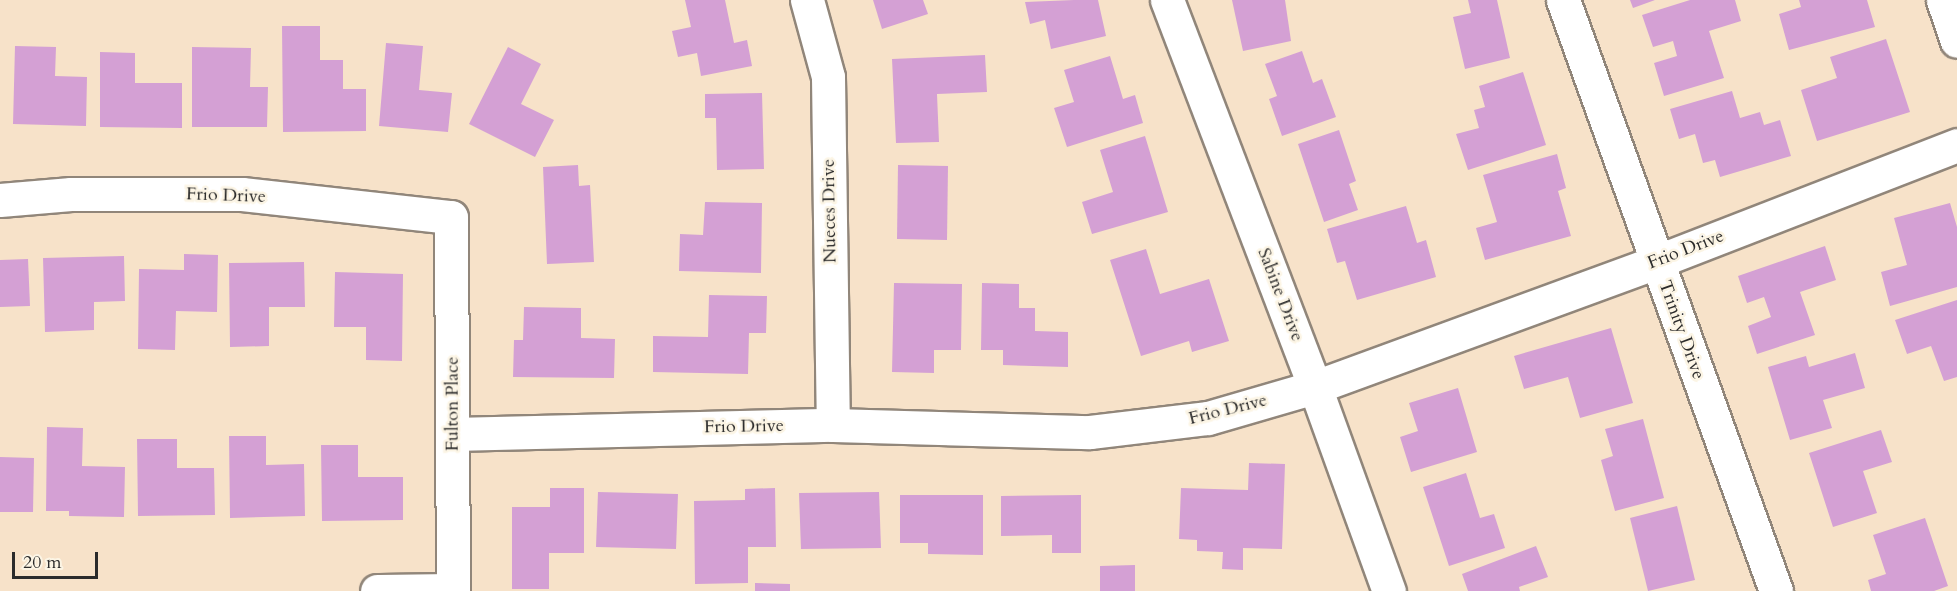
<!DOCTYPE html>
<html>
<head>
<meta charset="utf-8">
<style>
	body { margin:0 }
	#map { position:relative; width:1957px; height:591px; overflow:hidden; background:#f7e2c9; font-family:Cardo,serif }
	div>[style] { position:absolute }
	.building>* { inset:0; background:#d4a0d4 }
	.roads { filter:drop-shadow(2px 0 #91867a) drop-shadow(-2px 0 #91867a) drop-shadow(0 2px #91867a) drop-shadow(0 -2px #91867a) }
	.minor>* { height:33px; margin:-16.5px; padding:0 16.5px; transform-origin:16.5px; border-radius:16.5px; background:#fff }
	span { translate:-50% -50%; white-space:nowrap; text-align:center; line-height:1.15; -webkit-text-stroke:5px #fcf5e5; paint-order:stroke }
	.street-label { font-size:18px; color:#2b2b2b }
	.scale { position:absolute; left:12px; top:552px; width:86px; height:27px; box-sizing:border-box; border:3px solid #2b2b2b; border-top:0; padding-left:8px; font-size:18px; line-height:21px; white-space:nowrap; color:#2b2b2b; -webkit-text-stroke:4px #fcf5e5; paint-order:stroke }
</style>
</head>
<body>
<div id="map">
	<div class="building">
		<i style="clip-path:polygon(685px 0,725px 0,734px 43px,747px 40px,752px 66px,701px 76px,697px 53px,678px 57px,672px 31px,691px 27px)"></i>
		<i style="clip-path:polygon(873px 0,923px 0,928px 14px,882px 29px)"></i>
		<i style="clip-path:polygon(1074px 0,1098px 0,1106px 36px,1051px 49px,1045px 20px,1030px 24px,1025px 2px)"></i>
		<i style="clip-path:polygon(1232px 0,1285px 0,1291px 41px,1243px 51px)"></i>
		<i style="clip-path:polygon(1468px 0,1497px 0,1510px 58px,1465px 69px,1453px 17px,1471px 13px)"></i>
		<i style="clip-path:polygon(1630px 0,1655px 0,1633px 8px)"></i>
		<i style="clip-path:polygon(1690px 0,1735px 0,1741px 21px,1709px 31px,1724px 78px,1664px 96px,1654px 63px,1677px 56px,1673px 41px,1653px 47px,1642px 15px)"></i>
		<i style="clip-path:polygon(1799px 0,1867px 0,1875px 27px,1789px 50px,1779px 14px,1801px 7px)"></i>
		<i style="clip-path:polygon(282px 26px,320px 26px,320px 60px,343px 60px,343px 89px,366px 89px,366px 131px,283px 132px)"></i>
		<i style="clip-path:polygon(1886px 39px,1910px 112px,1817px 141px,1801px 90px,1837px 78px,1830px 57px)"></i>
		<i style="clip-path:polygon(386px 43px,423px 46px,419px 90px,452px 93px,448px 132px,379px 126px)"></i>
		<i style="clip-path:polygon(15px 46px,56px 47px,55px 76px,87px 77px,86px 126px,13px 124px)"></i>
		<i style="clip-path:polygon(192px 47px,251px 48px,250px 87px,268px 87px,267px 127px,192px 127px)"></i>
		<i style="clip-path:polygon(508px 47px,541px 64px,521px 104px,554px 120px,535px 157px,469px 124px)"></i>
		<i style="clip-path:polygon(1302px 51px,1313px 83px,1322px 79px,1336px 117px,1282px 136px,1269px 99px,1277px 96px,1265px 64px)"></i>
		<i style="clip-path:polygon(100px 52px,135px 53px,135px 83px,182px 83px,182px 128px,100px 127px)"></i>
		<i style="clip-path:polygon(985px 55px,987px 92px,937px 94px,939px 142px,896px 143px,892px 59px)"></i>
		<i style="clip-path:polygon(1110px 56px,1123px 99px,1135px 95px,1143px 123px,1067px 147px,1054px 108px,1074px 102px,1064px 70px)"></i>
		<i style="clip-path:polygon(1523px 72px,1546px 145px,1468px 170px,1456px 134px,1479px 128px,1474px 110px,1485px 107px,1479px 86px)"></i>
		<i style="clip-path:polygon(1732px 91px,1740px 118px,1760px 112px,1764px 125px,1780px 120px,1791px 156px,1720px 177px,1715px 160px,1703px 163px,1695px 134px,1679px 139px,1670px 109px)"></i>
		<i style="clip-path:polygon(762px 93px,764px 169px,717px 170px,716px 118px,705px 118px,705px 94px)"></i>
		<i style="clip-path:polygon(1339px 130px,1356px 181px,1349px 184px,1358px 210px,1324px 222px,1298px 144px)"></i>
		<i style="clip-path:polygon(1145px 136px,1168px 212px,1092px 234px,1082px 202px,1113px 192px,1100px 150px)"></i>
		<i style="clip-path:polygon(1557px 154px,1566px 188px,1558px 191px,1571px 236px,1485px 260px,1476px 228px,1497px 222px,1483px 175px)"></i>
		<i style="clip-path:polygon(578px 165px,579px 186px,590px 185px,594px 262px,547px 264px,543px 167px)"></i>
		<i style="clip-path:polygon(898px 165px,948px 166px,947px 240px,897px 239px)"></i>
		<i style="clip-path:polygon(705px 202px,762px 203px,761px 273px,679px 271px,680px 234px,703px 235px)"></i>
		<i style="clip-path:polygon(1950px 203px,1957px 227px,1957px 287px,1890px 306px,1881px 272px,1907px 265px,1894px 218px)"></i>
		<i style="clip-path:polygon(1406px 206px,1417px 243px,1426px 240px,1436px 277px,1357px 300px,1345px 261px,1337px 263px,1327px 229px)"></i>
		<i style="clip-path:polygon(1825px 246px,1836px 280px,1800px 292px,1815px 335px,1757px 354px,1748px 326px,1771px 317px,1764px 297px,1747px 303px,1738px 276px)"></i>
		<i style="clip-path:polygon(1146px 249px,1160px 294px,1209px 279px,1229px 341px,1192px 352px,1189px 341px,1141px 356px,1110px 260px)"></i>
		<i style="clip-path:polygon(184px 254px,218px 255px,217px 312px,176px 311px,175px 350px,138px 349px,139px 269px,184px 270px)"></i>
		<i style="clip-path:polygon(124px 256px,125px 301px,94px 302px,94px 330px,45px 332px,43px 258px)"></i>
		<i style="clip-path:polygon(28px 259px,30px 306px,0 307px,0 260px)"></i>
		<i style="clip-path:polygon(304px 262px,305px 307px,269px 307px,269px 346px,230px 347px,229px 263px)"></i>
		<i style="clip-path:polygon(335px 272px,403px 274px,402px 361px,366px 360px,366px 327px,334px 327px)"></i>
		<i style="clip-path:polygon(894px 283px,962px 284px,961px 350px,934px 350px,934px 373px,892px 372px)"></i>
		<i style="clip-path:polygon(982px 283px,1019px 284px,1019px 308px,1035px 308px,1035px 331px,1068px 332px,1068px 367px,1003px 365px,1003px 350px,981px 350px)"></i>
		<i style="clip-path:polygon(709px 295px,767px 296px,766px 333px,749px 333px,748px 374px,653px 372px,653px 336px,708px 337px)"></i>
		<i style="clip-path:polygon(1957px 300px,1957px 377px,1944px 381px,1931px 346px,1907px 354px,1895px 320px)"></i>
		<i style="clip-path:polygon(524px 307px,581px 308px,581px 338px,615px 339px,614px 378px,513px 377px,514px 340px,523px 340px)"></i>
		<i style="clip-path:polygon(1611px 328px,1633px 403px,1580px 418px,1568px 377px,1524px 389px,1514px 356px)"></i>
		<i style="clip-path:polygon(1855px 353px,1865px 388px,1823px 400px,1832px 428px,1790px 440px,1768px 367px,1806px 356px,1809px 367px)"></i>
		<i style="clip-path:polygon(1458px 388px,1477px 452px,1411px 472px,1400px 437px,1418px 431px,1409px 403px)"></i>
		<i style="clip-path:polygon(1643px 419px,1664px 498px,1615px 511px,1601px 460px,1613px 456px,1605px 429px)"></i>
		<i style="clip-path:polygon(47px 427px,83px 428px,82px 466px,125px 467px,124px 517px,69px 516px,69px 511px,46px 511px)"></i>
		<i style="clip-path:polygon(1881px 430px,1892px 462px,1863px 471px,1877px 513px,1833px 527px,1809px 453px)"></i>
		<i style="clip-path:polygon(229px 436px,266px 436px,266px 465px,304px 464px,305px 516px,230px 518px)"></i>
		<i style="clip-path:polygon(137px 439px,177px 439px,177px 468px,214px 468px,215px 515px,138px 516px)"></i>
		<i style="clip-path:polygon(321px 445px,358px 445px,358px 477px,403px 477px,403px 520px,322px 521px)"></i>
		<i style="clip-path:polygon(0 457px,34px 458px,33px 512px,0 512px)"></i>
		<i style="clip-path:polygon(1249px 463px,1285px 464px,1282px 549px,1243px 548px,1243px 570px,1222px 569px,1223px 552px,1197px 551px,1197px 540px,1179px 539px,1181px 488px,1248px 490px)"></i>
		<i style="clip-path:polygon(1466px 473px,1480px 518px,1494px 514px,1505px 548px,1449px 566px,1423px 487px)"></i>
		<i style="clip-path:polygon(550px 488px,584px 488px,584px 553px,549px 553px,549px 589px,512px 589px,512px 507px,550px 507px)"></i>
		<i style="clip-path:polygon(775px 488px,776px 547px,748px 547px,748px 583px,695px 584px,694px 501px,745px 500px,745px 489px)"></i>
		<i style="clip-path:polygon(598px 492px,678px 494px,676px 549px,596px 547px)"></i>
		<i style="clip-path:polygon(879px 492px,881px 548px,801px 549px,799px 493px)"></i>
		<i style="clip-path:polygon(900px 495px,983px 495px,983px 555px,928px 554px,928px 543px,900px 543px)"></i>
		<i style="clip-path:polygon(1081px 495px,1081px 553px,1052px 553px,1052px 535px,1001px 536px,1001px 496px)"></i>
		<i style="clip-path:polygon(1677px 506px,1695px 580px,1648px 591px,1630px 518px)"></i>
		<i style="clip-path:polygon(1925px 518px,1948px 586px,1934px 591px,1871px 591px,1868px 580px,1886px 574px,1873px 535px)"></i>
		<i style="clip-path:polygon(1536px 546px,1548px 577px,1519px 587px,1520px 591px,1468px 591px,1462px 574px)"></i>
		<i style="clip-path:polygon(1135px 565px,1135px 591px,1100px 591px,1100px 566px)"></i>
		<i style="clip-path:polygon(755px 583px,790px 584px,790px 591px,755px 591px)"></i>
	</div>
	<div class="roads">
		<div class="minor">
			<i style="left:807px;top:0;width:80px;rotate:74.7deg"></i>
			<i style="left:828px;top:77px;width:348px;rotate:89.2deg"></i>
			<i style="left:1167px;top:0;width:414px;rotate:69.1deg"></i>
			<i style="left:1315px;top:387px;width:217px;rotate:70.1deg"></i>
			<i style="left:1563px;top:0;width:628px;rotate:70.18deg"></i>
			<i style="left:1943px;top:0;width:43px;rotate:71.1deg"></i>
			<i style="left:0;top:200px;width:71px;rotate:-4.8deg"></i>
			<i style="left:71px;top:194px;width:171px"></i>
			<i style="left:242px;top:194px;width:210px;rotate:6.3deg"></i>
			<i style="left:451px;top:217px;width:374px;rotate:89.7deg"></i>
			<i style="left:453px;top:434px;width:380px;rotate:-1.4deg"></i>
			<i style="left:833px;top:425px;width:257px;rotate:1.6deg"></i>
			<i style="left:1090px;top:432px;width:119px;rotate:-6.8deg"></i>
			<i style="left:1208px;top:418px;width:111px;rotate:-16.2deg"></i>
			<i style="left:1315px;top:387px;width:363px;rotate:-20.1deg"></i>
			<i style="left:1656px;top:262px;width:323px;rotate:-21.2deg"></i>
			<i style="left:377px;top:591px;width:76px;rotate:-0.8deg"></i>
		</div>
	</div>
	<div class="street-label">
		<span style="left:226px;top:196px;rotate:2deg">Frio Drive</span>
		<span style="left:830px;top:211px;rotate:-91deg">Nueces Drive</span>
		<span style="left:1686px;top:250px;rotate:-21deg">Frio Drive</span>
		<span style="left:1280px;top:295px;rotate:69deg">Sabine Drive</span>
		<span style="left:1681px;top:330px;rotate:70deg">Trinity Drive</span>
		<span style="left:453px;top:404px;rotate:-90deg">Fulton Place</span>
		<span style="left:1228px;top:410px;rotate:-14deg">Frio Drive</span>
		<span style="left:744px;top:427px;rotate:-1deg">Frio Drive</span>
	</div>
	<div class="scale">20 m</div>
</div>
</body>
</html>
